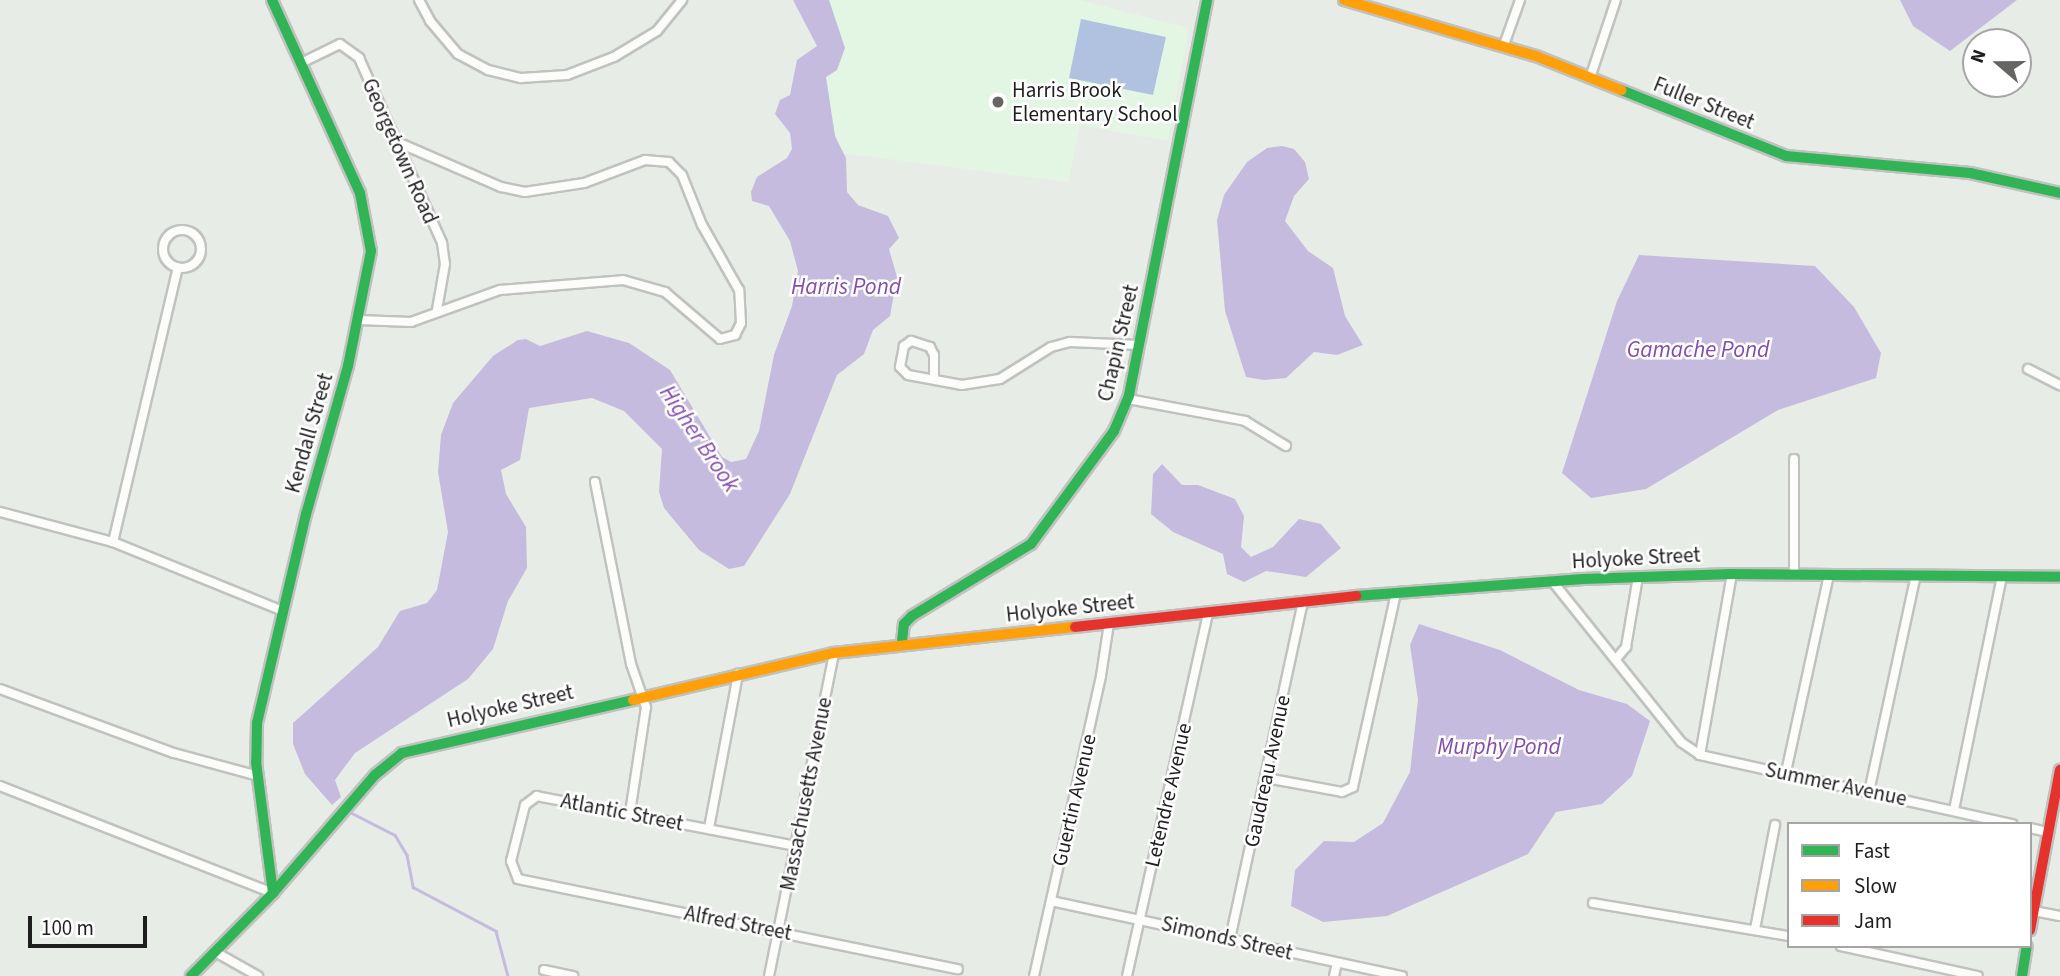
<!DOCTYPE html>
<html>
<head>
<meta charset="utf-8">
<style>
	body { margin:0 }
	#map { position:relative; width:2060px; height:976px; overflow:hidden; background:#e8ece7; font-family:"Source Sans 3",sans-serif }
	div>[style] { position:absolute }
	.education>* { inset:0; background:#e2f6e3 }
	.pitch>* { inset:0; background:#b1c2e1 }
	.water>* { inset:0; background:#c5bbdf }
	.stream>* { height:2.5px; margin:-1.25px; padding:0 1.25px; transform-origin:1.25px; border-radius:1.25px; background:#c5bbdf }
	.roads { filter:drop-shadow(2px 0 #c0c2bf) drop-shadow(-2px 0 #c0c2bf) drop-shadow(0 2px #c0c2bf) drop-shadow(0 -2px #c0c2bf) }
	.street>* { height:8px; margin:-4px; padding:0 4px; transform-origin:4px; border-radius:4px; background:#fcfcfb }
	.street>.ring { margin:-4px; padding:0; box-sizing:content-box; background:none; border:8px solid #fcfcfb; border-radius:50% }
	.fast>* { height:10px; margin:-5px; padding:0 5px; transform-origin:5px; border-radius:5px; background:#30b455 }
	.slow>* { height:10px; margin:-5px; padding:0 5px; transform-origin:5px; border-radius:5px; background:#ff9f0a }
	.jam>* { height:10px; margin:-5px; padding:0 5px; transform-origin:5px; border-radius:5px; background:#e5322d }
	.dots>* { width:19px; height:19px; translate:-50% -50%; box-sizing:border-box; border:4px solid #fff; border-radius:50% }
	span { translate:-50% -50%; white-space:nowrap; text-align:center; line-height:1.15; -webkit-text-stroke:5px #fff; paint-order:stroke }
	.poi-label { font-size:21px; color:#1e1e1e }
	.left { translate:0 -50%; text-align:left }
	.street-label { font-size:21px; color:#1e1e1e }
	.water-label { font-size:23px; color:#844cac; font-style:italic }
	.legend { position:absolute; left:1787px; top:822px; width:245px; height:126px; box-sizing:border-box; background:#fff; border:2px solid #a5a5a5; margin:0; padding:9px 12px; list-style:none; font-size:21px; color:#1e1e1e }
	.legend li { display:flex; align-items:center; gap:14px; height:35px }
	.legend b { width:35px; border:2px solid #a5a5a5 }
	.north { position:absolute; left:1962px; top:28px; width:70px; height:70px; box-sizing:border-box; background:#fff; border:2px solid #a5a5a5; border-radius:50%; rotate:290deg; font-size:19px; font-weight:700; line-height:28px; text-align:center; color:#1e1e1e }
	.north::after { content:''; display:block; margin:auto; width:24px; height:32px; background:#656664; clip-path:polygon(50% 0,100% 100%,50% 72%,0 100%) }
	.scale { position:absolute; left:28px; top:916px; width:119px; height:32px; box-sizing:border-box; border:4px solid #1e1e1e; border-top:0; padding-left:9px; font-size:21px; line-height:24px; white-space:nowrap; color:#1e1e1e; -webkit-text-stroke:5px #fff; paint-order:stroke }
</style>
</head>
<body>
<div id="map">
	<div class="education">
		<i style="clip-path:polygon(822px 0,1079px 0,1189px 28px,1168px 141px,1080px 125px,1068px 182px,841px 153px,819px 81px)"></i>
	</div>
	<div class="pitch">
		<i style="clip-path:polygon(1081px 19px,1166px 37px,1153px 95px,1069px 78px)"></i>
	</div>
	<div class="water">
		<i style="clip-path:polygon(793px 0,829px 0,845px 48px,837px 70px,826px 77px,835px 136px,846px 158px,847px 192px,858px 205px,888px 216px,899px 238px,889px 249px,897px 277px,890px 316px,873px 330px,864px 354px,837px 375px,790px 494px,744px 566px,729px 569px,699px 550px,664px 508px,659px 492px,662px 449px,624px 411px,592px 398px,529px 408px,520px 460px,501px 470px,506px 494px,526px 527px,527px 568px,508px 601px,493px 649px,468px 679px,355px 753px,335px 780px,341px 797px,332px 805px,305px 774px,293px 744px,293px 723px,378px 647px,400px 611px,427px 603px,437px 590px,448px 532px,438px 472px,441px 435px,453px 403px,493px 356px,518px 340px,526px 339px,540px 346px,587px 331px,629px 343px,670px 370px,722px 457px,731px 462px,746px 459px,759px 431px,774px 355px,792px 306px,798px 271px,790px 241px,769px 206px,752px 201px,751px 192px,757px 177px,787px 158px,792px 149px,790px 133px,775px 114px,780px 100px,790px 95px,797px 60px,817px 46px)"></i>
		<i style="clip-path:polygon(1900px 0,2017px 0,1950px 51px,1913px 26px)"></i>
		<i style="clip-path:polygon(1282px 146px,1294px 149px,1305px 162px,1309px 179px,1294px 196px,1285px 221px,1308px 251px,1333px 268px,1345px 316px,1363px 345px,1337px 355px,1314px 352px,1286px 378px,1264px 380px,1246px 377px,1225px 311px,1217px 220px,1224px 195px,1247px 162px,1267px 148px)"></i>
		<i style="clip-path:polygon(1639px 255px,1815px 266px,1854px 307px,1881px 353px,1876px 378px,1778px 410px,1646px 489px,1591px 498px,1562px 473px,1617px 301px)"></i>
		<i style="clip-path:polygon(1162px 464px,1182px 485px,1198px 485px,1235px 499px,1244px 516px,1241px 547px,1251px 557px,1273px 547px,1299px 519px,1321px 524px,1341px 548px,1306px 577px,1266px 571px,1244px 582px,1227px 574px,1223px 554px,1173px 532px,1151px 514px,1153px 474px)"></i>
		<i style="clip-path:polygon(1419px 624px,1500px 650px,1579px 690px,1627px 704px,1650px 721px,1632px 776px,1602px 804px,1556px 812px,1528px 854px,1387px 916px,1323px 922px,1291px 906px,1295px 870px,1324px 841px,1354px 842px,1383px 823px,1410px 772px,1418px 700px,1410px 645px)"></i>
	</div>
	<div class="stream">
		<i style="left:348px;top:811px;width:53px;rotate:27.1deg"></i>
		<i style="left:395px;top:835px;width:23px;rotate:59deg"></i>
		<i style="left:407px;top:855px;width:33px;rotate:79deg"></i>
		<i style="left:413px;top:887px;width:94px;rotate:27.9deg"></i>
		<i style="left:496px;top:931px;width:47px;rotate:75.1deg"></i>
	</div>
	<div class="roads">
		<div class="street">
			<i style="left:419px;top:0;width:24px;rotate:62deg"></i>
			<i style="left:430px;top:21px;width:43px;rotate:49.7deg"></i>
			<i style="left:458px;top:54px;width:34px;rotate:28deg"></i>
			<i style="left:488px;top:70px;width:34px;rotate:14deg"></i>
			<i style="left:521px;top:78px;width:46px;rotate:-3.7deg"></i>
			<i style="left:567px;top:75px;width:50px;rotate:-21deg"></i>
			<i style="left:614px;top:57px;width:50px;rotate:-31.2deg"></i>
			<i style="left:657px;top:31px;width:40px;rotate:-51deg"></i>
			<i style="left:1504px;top:45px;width:48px;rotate:-70.4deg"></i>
			<i style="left:301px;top:63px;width:43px;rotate:-26deg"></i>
			<i style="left:340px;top:44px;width:24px;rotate:36deg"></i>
			<i style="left:359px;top:58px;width:203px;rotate:65.8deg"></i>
			<i style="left:442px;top:243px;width:21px;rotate:82deg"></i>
			<i style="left:445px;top:264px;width:47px;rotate:99.9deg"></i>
			<i style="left:1590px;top:78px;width:82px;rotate:-71.6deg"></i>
			<i class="ring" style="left:163px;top:230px;width:30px;height:30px"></i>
			<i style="left:359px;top:320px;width:52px;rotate:2.2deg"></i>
			<i style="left:411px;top:322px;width:95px;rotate:-19.8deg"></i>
			<i style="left:500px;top:290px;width:123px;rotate:-4.6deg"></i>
			<i style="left:623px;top:280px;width:44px;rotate:15.9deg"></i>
			<i style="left:665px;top:292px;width:72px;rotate:40.5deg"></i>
			<i style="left:720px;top:339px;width:16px;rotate:-15deg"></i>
			<i style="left:735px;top:335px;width:13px;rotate:-63deg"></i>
			<i style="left:741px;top:323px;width:33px;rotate:-93deg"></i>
			<i style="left:739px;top:290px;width:75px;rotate:-119.6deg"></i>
			<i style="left:702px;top:225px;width:54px;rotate:-111.8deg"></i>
			<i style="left:682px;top:175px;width:18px;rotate:-135deg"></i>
			<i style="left:669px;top:162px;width:24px;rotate:-175deg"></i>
			<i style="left:645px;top:160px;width:65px;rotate:159.3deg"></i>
			<i style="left:584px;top:183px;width:60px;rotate:171.3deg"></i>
			<i style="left:525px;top:192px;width:25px;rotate:-168deg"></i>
			<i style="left:501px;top:187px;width:113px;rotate:-156.6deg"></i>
			<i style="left:2028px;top:369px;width:36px;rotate:27deg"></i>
			<i style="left:934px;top:379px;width:24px;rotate:-90deg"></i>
			<i style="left:934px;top:355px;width:9px;rotate:-117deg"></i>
			<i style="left:930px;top:347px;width:20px;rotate:-162deg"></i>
			<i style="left:911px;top:341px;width:9px;rotate:144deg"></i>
			<i style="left:904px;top:346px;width:21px;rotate:101deg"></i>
			<i style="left:900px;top:367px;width:11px;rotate:45deg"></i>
			<i style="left:908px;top:375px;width:55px;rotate:10.5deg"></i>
			<i style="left:962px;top:385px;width:38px;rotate:-9deg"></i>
			<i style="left:1000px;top:379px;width:60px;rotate:-32.1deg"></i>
			<i style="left:1051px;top:347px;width:20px;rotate:-15deg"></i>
			<i style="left:1070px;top:342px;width:69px;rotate:2.5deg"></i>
			<i style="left:1128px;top:399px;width:119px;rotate:10.6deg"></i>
			<i style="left:1245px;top:421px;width:48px;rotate:31.4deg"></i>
			<i style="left:595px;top:482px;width:186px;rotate:78.8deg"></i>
			<i style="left:631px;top:664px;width:46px;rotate:70.8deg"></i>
			<i style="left:646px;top:707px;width:107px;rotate:98.6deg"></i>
			<i style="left:0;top:512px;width:117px;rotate:14.9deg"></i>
			<i style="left:113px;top:542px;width:183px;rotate:22.1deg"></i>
			<i style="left:113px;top:542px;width:282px;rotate:-76.7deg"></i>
			<i style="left:1794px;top:574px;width:115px;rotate:-90deg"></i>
			<i style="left:1553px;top:582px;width:205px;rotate:51.3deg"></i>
			<i style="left:1681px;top:742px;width:23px;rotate:34deg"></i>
			<i style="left:1700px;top:755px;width:320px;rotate:12.5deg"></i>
			<i style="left:1616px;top:659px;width:16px;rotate:-50deg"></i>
			<i style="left:1626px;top:647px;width:71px;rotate:-80.3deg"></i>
			<i style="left:0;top:689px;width:185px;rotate:20.2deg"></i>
			<i style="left:174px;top:753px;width:87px;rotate:15.3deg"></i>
			<i style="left:1700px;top:755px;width:184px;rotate:-80deg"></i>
			<i style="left:1786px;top:772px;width:202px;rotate:-77.7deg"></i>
			<i style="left:1266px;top:778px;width:77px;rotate:10.4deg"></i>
			<i style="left:1342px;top:792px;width:12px;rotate:-24deg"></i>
			<i style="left:1353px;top:787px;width:199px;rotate:-77.5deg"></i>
			<i style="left:0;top:786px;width:293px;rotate:21.4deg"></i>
			<i style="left:1869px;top:792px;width:222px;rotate:-77.8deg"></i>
			<i style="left:1954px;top:810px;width:239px;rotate:-78.4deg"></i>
			<i style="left:709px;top:828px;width:157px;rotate:-79.3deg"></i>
			<i style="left:2030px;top:828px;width:18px;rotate:13deg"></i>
			<i style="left:796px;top:846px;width:264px;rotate:-169.1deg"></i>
			<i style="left:537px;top:796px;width:15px;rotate:143deg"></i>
			<i style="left:525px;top:805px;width:58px;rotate:104deg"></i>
			<i style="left:511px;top:861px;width:19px;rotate:69deg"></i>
			<i style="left:518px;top:879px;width:449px;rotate:11.6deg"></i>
			<i style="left:1051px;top:901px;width:359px;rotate:12.1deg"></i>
			<i style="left:1593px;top:903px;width:199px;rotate:9.6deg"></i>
			<i style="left:2034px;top:911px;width:26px;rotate:11deg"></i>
			<i style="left:1755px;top:929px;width:106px;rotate:-79.1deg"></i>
			<i style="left:1230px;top:939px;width:345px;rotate:-77.8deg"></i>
			<i style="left:1841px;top:946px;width:140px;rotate:12.4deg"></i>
			<i style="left:217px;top:953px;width:47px;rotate:29.3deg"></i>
			<i style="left:544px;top:970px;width:30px;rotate:12deg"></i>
			<i style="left:769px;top:976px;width:329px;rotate:-78.6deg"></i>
			<i style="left:1034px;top:976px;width:307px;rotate:-77.4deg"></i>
			<i style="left:1101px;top:676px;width:54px;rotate:-81.4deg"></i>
			<i style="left:1127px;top:976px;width:372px;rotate:-77.4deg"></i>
			<i style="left:1334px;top:976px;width:13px;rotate:-77deg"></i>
		</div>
		<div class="fast">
			<i style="left:272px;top:0;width:212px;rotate:65.5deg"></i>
			<i style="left:360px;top:193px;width:59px;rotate:79.3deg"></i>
			<i style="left:371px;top:251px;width:117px;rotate:101.3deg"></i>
			<i style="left:348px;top:366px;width:154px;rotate:105.8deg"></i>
			<i style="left:306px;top:514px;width:215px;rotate:103.2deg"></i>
			<i style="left:257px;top:723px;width:39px;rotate:91deg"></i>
			<i style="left:256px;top:762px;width:132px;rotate:82.6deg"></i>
			<i style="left:1621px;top:90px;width:178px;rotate:21.8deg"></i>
			<i style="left:1786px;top:156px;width:185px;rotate:5.3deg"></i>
			<i style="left:1970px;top:173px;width:92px;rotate:12.5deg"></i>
			<i style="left:1356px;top:596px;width:228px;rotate:-4.3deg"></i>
			<i style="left:1583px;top:579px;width:149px;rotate:-1.9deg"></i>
			<i style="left:1732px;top:574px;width:328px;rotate:0.5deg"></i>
			<i style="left:902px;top:642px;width:18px;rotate:-84deg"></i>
			<i style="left:904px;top:624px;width:11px;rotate:-45deg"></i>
			<i style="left:912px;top:616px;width:139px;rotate:-31.2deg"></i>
			<i style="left:1031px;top:544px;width:140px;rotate:-53.7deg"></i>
			<i style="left:1114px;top:431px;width:39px;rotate:-67deg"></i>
			<i style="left:1129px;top:395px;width:403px;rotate:-78.8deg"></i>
			<i style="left:191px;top:976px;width:117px;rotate:-45.3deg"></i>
			<i style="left:273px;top:893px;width:156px;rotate:-49.2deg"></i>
			<i style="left:375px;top:775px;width:35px;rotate:-39deg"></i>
			<i style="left:402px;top:753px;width:237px;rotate:-12.9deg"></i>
			<i style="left:2022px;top:976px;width:30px;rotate:-81deg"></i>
		</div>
		<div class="slow">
			<i style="left:1344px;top:0;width:200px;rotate:16.3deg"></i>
			<i style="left:1536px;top:56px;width:92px;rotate:21.8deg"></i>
			<i style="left:633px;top:700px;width:206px;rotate:-13.2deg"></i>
			<i style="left:834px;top:653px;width:242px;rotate:-6.2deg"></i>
		</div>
		<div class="jam">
			<i style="left:1075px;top:627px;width:283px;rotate:-6.3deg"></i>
			<i style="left:2030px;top:930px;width:163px;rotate:-79.4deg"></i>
		</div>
	</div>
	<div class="dots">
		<i style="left:998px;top:102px;background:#656664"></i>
	</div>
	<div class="poi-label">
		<span class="left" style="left:1012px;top:102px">Harris Brook<br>Elementary School</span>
	</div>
	<div class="street-label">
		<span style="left:1704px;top:103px;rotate:22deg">Fuller Street</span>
		<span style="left:400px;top:151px;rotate:66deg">Georgetown Road</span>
		<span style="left:1118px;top:343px;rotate:-77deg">Chapin Street</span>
		<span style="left:309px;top:433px;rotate:-74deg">Kendall Street</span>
		<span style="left:1636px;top:558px;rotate:-3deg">Holyoke Street</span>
		<span style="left:1070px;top:608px;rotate:-6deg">Holyoke Street</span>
		<span style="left:510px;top:706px;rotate:-13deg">Holyoke Street</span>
		<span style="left:1267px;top:771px;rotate:-78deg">Gaudreau Avenue</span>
		<span style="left:1836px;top:784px;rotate:12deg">Summer Avenue</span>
		<span style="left:806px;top:794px;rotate:-79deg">Massachusetts Avenue</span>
		<span style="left:1168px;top:795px;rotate:-77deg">Letendre Avenue</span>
		<span style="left:1074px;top:800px;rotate:-77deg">Guertin Avenue</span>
		<span style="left:622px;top:812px;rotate:11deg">Atlantic Street</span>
		<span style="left:738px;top:923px;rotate:11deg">Alfred Street</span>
		<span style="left:1227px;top:938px;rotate:13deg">Simonds Street</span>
	</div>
	<div class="water-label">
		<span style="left:846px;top:287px">Harris Pond</span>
		<span style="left:1698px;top:350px">Gamache Pond</span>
		<span style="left:699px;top:439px;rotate:56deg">Higher Brook</span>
		<span style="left:1499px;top:747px">Murphy Pond</span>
	</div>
	<ul class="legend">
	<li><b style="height:9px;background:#30b455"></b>Fast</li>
	<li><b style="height:9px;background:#ff9f0a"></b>Slow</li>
	<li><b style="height:9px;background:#e5322d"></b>Jam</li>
	</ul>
	<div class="north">N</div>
	<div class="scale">100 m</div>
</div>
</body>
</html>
